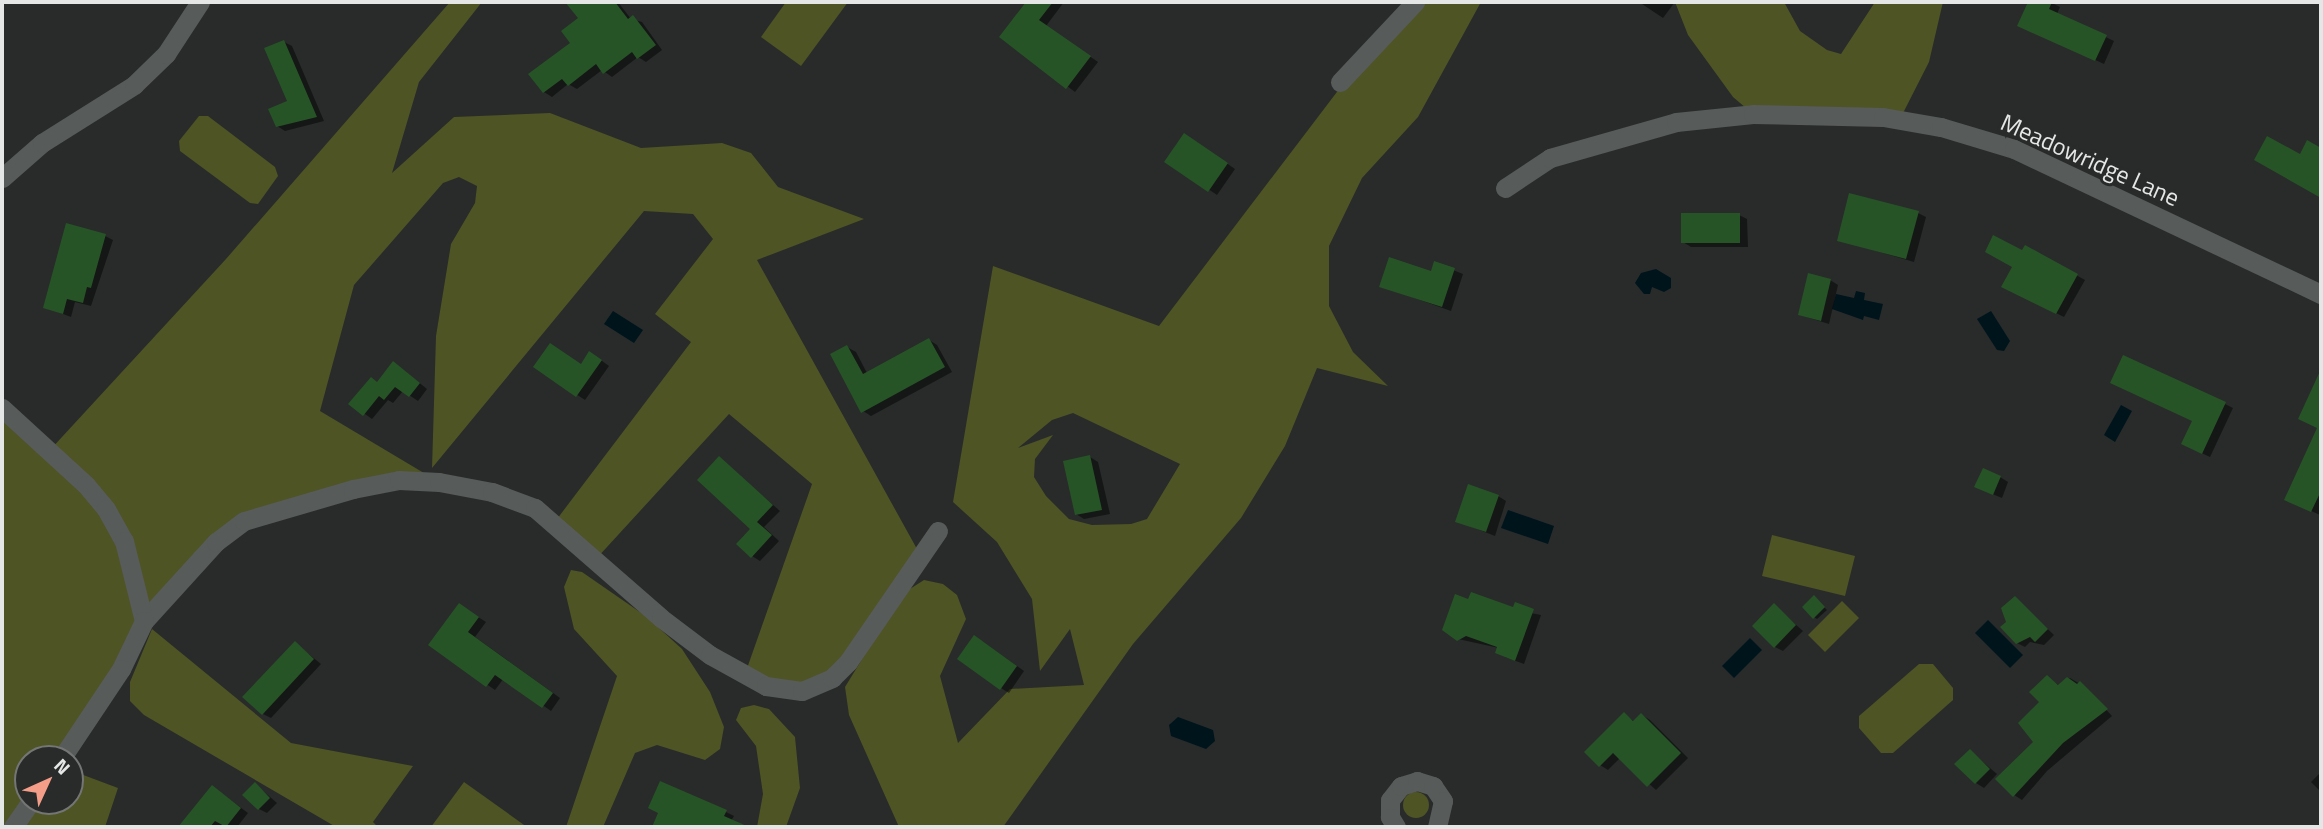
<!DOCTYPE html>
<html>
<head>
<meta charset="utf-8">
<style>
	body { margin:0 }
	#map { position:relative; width:2323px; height:829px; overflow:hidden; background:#282b2a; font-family:"Titillium Web",sans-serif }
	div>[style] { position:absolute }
	.green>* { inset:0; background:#4e5424 }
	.round { border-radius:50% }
	.water>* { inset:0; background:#00141c }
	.shadow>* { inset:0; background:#0007 }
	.building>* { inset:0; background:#275426 }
	.minor>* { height:19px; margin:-9.5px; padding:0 9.5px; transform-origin:9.5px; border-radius:9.5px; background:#575b59 }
	.tertiary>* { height:19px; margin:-9.5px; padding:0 9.5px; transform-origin:9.5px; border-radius:9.5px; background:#575b59 }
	span { translate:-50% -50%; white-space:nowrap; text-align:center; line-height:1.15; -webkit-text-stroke:6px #282b2a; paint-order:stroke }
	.street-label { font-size:24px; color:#e5e7e6 }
	.frame { position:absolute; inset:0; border:4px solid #e5e7e6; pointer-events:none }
	.north { position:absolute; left:14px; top:745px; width:70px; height:70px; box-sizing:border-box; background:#282b2a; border:2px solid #747675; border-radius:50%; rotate:45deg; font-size:19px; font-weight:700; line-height:28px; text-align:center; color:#e5e7e6 }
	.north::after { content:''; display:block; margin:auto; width:24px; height:32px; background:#f49e89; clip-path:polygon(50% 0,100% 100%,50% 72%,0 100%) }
</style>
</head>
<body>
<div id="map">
	<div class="green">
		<i style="clip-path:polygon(450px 2px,482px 2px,419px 82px,392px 173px,454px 117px,550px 113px,641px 148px,722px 143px,751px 153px,778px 187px,864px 219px,757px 260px,922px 558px,818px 686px,745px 674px,812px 484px,729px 414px,596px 559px,554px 523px,691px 342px,655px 314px,713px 239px,693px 214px,644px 211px,432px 468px,436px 336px,451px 244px,475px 203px,477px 186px,459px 177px,443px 183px,354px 285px,320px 411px,439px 482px,399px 480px,244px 521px,144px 621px,61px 759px,28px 759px,28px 801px,70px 801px,70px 770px,118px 788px,105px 827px,2px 827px,2px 408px,50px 450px,226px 259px)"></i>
		<i style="clip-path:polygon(786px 2px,848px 2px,801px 66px,761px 37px)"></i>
		<i style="clip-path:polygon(evenodd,1415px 2px,1481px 2px,1418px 117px,1362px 178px,1329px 246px,1329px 306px,1353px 352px,1388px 386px,1317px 368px,1285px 446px,1241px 518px,1133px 644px,1003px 827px,899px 827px,849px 715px,845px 687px,902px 594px,924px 580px,943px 584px,957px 595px,966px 619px,940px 676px,958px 743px,1010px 689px,1084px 685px,1070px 629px,1040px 671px,1032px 599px,997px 542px,953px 502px,993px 266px,1159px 326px,1362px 59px,1415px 2px,1073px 413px,1180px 464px,1147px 519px,1131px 524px,1092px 525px,1069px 519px,1046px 496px,1034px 477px,1035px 459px,1053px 435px,1018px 448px,1052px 420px,1073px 413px)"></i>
		<i style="clip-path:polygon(1675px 2px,1784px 2px,1800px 31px,1827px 50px,1841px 54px,1875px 2px,1943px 2px,1929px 62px,1900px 119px,1753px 114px,1733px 97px,1688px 35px)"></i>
		<i style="clip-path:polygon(199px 116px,208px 116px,275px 167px,278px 176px,258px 204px,250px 203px,180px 151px,179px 141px)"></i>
		<i style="clip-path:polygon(1772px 535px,1855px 556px,1845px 596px,1762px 576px)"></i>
		<i style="clip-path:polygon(571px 570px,582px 572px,647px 617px,682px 649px,710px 692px,724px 727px,720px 749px,705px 760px,657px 745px,635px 753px,603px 827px,566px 827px,617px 676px,574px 629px,564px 587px)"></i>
		<i style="clip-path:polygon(1842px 601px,1859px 618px,1825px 652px,1808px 635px)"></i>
		<i style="clip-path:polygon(152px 629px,291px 743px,413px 766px,373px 822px,378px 827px,336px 827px,144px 715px,130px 701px,130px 682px)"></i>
		<i style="clip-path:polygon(1919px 664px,1933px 664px,1953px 688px,1953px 700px,1893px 753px,1881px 753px,1859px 728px,1859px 716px)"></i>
		<i style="clip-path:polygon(754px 705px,769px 709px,795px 737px,800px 788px,786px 827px,757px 827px,763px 794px,756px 746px,736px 720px,741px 708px)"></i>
		<i style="clip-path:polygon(464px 782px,527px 827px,431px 827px)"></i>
		<i class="round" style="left:1403px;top:792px;width:26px;height:26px"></i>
	</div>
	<div class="water">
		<i style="clip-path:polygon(1656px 269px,1671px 278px,1671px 288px,1664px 292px,1652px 287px,1650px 294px,1644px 294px,1635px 283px,1641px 273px)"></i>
		<i style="clip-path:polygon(1856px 291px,1865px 293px,1864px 300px,1883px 304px,1879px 320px,1864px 316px,1863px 320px,1832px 309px,1836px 294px,1854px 298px)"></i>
		<i style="clip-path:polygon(613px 311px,643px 330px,634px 343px,604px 324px)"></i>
		<i style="clip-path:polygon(1991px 311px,2010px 341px,2004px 351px,1997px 350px,1977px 319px)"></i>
		<i style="clip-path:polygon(2121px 405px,2132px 411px,2115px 442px,2104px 435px)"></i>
		<i style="clip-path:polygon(1508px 510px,1554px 526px,1548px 544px,1501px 528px)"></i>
		<i style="clip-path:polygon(1988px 620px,2023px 655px,2010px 668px,1975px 633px)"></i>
		<i style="clip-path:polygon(1750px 638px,1762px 650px,1734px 678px,1722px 666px)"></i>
		<i style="clip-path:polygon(1178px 717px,1213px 730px,1215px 741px,1206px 749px,1171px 736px,1169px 725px)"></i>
	</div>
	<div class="shadow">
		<i style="clip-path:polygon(568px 2px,618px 2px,631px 19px,642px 22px,662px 50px,646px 62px,638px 57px,612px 77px,602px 70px,577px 89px,568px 84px,552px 97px,544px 92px,572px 43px,580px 19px)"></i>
		<i style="clip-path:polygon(1029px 2px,1064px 2px,1046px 26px,1098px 62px,1075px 92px,1002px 37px)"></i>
		<i style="clip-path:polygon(1639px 2px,1675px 2px,1663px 18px)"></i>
		<i style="clip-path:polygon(2030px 2px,2050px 2px,2060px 7px,2057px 14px,2114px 41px,2104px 64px,2020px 25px)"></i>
		<i style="clip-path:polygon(284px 42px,292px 46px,324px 121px,285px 131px,277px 126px,289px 102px)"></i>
		<i style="clip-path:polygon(1193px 140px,1235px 169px,1217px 195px,1167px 161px)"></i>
		<i style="clip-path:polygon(1918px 213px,1926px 217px,1914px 262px,1839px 240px)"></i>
		<i style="clip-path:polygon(1739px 215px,1747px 219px,1748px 247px,1691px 247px,1683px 242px)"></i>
		<i style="clip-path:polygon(105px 236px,113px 240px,91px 306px,75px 302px,71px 317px,45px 307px)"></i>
		<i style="clip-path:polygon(2025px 247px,2085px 280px,2064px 317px,2011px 291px)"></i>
		<i style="clip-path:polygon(1435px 263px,1463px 274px,1451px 311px,1381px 286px,1432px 273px)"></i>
		<i style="clip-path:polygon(1830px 280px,1838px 285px,1829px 324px,1800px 315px)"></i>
		<i style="clip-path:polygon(929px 340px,937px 345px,952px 372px,871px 416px,863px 411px,847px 347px,856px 352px,867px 373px)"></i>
		<i style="clip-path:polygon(598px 358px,609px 366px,585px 400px,535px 367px,582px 366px)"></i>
		<i style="clip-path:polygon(401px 368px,427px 389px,418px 401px,403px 391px,393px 403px,388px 400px,372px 419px,351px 404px)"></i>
		<i style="clip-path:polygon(2319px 378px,2321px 379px,2320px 515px,2294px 503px,2319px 428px)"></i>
		<i style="clip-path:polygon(2225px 404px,2233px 408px,2210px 457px,2191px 448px)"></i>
		<i style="clip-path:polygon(1090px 457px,1098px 462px,1110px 514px,1084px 519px,1076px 514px)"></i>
		<i style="clip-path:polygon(719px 458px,780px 511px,764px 527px,779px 541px,760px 561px,752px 556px,752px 529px)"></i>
		<i style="clip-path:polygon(2000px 477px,2008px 482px,2002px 498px,1985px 491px)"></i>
		<i style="clip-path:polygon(1498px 496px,1506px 501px,1495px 536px,1457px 521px)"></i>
		<i style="clip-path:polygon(2015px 598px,2054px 635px,2044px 645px,2030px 642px,2025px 647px,2017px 643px,2008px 622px)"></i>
		<i style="clip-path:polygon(1817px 600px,1827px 610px,1817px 619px,1814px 617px)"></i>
		<i style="clip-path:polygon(1775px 606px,1803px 631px,1783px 651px,1775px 647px)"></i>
		<i style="clip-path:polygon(467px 610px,486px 622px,475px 637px,560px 698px,551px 711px,504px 678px,495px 690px,430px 645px)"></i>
		<i style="clip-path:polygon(1514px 610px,1541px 615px,1524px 664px,1505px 657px,1499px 648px,1458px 639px)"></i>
		<i style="clip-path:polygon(982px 641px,1024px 671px,1009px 693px,1001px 688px)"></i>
		<i style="clip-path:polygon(295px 643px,321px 664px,271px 718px,263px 714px)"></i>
		<i style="clip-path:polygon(2047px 677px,2060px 686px,2070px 678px,2085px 687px,2112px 716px,2047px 771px,2022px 800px,2014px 795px,2035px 742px)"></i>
		<i style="clip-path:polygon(1624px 714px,1635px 722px,1642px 715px,1650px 720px,1688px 758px,1656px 790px,1620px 758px,1608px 770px,1600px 765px)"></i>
		<i style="clip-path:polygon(1970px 751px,1997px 774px,1984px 788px,1976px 783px)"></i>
		<i style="clip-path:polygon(2321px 772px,2321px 792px,2311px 782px)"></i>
		<i style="clip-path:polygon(255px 784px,277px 803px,267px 813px,259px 809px)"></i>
		<i style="clip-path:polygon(213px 787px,248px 813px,237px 827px,180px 827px)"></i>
		<i style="clip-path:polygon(726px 812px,734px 816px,731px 821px,744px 827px,655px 826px)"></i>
	</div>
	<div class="building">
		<i style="clip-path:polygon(565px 2px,615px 2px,628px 19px,633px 15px,656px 45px,637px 59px,632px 52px,603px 74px,596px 64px,568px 86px,562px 79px,543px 93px,528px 74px,570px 43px,561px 31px,578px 18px)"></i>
		<i style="clip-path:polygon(1026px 2px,1053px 2px,1039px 20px,1091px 56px,1066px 89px,999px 37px)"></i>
		<i style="clip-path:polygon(2028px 2px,2052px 2px,2049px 9px,2107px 35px,2095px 61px,2017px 26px)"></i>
		<i style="clip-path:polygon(284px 40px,317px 117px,276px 127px,268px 109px,287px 101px,264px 48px)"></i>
		<i style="clip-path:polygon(1184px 133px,1228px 163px,1208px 192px,1164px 162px)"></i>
		<i style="clip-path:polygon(2267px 136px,2300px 154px,2307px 140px,2321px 148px,2321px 198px,2254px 160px)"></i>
		<i style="clip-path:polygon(1849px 193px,1919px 211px,1906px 259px,1837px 241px)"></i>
		<i style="clip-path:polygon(1681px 213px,1740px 213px,1740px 243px,1681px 243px)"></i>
		<i style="clip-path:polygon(66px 223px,106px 234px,91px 288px,87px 287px,83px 303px,67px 299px,63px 314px,43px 308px)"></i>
		<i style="clip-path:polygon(1993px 235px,2022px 250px,2025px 245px,2078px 274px,2056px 314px,2001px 287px,2012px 267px,1985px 252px)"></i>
		<i style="clip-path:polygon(1389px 257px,1431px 271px,1434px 261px,1455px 268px,1442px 307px,1379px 287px)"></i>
		<i style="clip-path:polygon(1808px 273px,1831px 279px,1821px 321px,1798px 315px)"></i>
		<i style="clip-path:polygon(929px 338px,945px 367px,861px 413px,830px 354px,847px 345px,863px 374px)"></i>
		<i style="clip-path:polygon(550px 343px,581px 364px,589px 351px,602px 360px,576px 397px,533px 367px)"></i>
		<i style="clip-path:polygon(2123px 355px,2226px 402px,2202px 454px,2181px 444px,2192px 421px,2110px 383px)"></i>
		<i style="clip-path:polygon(393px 361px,420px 383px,409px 397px,395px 387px,384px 400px,379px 396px,363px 416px,348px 404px,371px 377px,377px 382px)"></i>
		<i style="clip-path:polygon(2321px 369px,2321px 491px,2311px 512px,2284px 500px,2317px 428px,2298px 419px)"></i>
		<i style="clip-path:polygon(1090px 455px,1102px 510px,1075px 515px,1063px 461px)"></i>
		<i style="clip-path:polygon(719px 456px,773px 505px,757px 522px,772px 535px,751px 558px,736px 544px,750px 529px,697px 480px)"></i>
		<i style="clip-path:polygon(1983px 468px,2001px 476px,1993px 495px,1974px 487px)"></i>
		<i style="clip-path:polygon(1468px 484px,1499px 495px,1486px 532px,1455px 522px)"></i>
		<i style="clip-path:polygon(1471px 592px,1513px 607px,1515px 602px,1534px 609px,1515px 661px,1495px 653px,1497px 647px,1466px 636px,1457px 641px,1442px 630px,1455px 594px,1468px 599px)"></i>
		<i style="clip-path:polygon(1814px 595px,1825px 607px,1813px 619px,1802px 607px)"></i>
		<i style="clip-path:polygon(2015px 596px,2048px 629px,2035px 642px,2030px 637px,2016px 644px,2000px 627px,2006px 622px,2001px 608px)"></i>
		<i style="clip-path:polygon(459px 603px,479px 617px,468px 632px,553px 693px,542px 708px,495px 675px,486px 687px,428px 645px)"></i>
		<i style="clip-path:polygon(1774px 603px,1796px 625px,1774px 648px,1752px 626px)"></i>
		<i style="clip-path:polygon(974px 635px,1017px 666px,1000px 690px,957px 659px)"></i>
		<i style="clip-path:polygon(295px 641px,314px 659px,262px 715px,242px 697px)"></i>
		<i style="clip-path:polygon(2047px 675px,2058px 685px,2067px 677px,2077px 684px,2080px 681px,2108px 709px,2063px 743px,2013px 797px,1995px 779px,2033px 742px,2018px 723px,2039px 702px,2029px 692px)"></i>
		<i style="clip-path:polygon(1624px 712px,1633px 721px,1641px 713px,1681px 753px,1647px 787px,1613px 753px,1599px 767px,1584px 752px)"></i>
		<i style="clip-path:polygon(1970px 749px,1990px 769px,1975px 784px,1954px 764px)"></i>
		<i style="clip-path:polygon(660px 781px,727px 810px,724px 816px,749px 827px,652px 827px,658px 813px,648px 808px)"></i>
		<i style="clip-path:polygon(255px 782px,270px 798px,258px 810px,242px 795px)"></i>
		<i style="clip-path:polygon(212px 785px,241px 808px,226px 827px,215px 821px,210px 827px,178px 827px)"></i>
	</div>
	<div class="minor">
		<i style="left:1340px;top:82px;width:110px;rotate:-46.8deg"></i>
		<i style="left:2px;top:178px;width:53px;rotate:-41.2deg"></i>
		<i style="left:42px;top:143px;width:109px;rotate:-32.2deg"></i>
		<i style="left:134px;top:85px;width:45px;rotate:-44.1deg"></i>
		<i style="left:166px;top:54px;width:62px;rotate:-56.8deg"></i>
		<i style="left:1505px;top:188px;width:54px;rotate:-33.7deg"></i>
		<i style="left:1550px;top:158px;width:131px;rotate:-15.9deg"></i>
		<i style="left:1676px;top:122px;width:77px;rotate:-5.9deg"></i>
		<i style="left:1753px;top:114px;width:130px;rotate:1.3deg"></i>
		<i style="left:1883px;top:117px;width:59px;rotate:9.8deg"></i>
		<i style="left:1941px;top:127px;width:76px;rotate:16.8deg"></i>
		<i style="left:2014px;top:149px;width:340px;rotate:25.3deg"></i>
		<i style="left:144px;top:621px;width:107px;rotate:-47.7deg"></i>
		<i style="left:216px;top:542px;width:35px;rotate:-37deg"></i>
		<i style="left:244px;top:521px;width:114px;rotate:-16.4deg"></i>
		<i style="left:353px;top:489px;width:47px;rotate:-11.1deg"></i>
		<i style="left:399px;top:480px;width:40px;rotate:2.9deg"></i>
		<i style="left:439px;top:482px;width:54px;rotate:10.7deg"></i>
		<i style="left:492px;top:492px;width:46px;rotate:20.4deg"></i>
		<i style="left:535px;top:508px;width:167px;rotate:41.1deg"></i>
		<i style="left:661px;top:618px;width:61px;rotate:37.1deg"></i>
		<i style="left:710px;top:655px;width:64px;rotate:29deg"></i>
		<i style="left:766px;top:686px;width:36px;rotate:8deg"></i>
		<i style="left:802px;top:691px;width:33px;rotate:-23deg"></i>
		<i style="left:832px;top:678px;width:23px;rotate:-45deg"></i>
		<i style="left:848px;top:662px;width:159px;rotate:-55.5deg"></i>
		<i style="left:1396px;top:827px;width:12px;rotate:-121deg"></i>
		<i style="left:1390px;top:817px;width:17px;rotate:-90deg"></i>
		<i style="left:1390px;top:800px;width:18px;rotate:-52deg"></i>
		<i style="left:1401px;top:786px;width:17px;rotate:-17deg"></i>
		<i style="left:1417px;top:781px;width:17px;rotate:17deg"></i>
		<i style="left:1433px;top:786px;width:18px;rotate:56deg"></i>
		<i style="left:1443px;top:801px;width:27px;rotate:103deg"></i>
	</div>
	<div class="tertiary">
		<i style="left:2px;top:408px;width:114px;rotate:42.5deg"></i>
		<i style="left:86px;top:485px;width:31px;rotate:50deg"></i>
		<i style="left:106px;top:509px;width:37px;rotate:61deg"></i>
		<i style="left:124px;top:541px;width:82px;rotate:76deg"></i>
		<i style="left:144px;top:621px;width:53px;rotate:115.6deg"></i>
		<i style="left:121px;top:669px;width:108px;rotate:123.7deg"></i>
		<i style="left:13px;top:827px;width:32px;rotate:-55deg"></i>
	</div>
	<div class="street-label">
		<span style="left:2090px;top:160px;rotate:24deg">Meadowridge Lane</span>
	</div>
	<div class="frame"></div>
	<div class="north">N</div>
</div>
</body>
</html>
